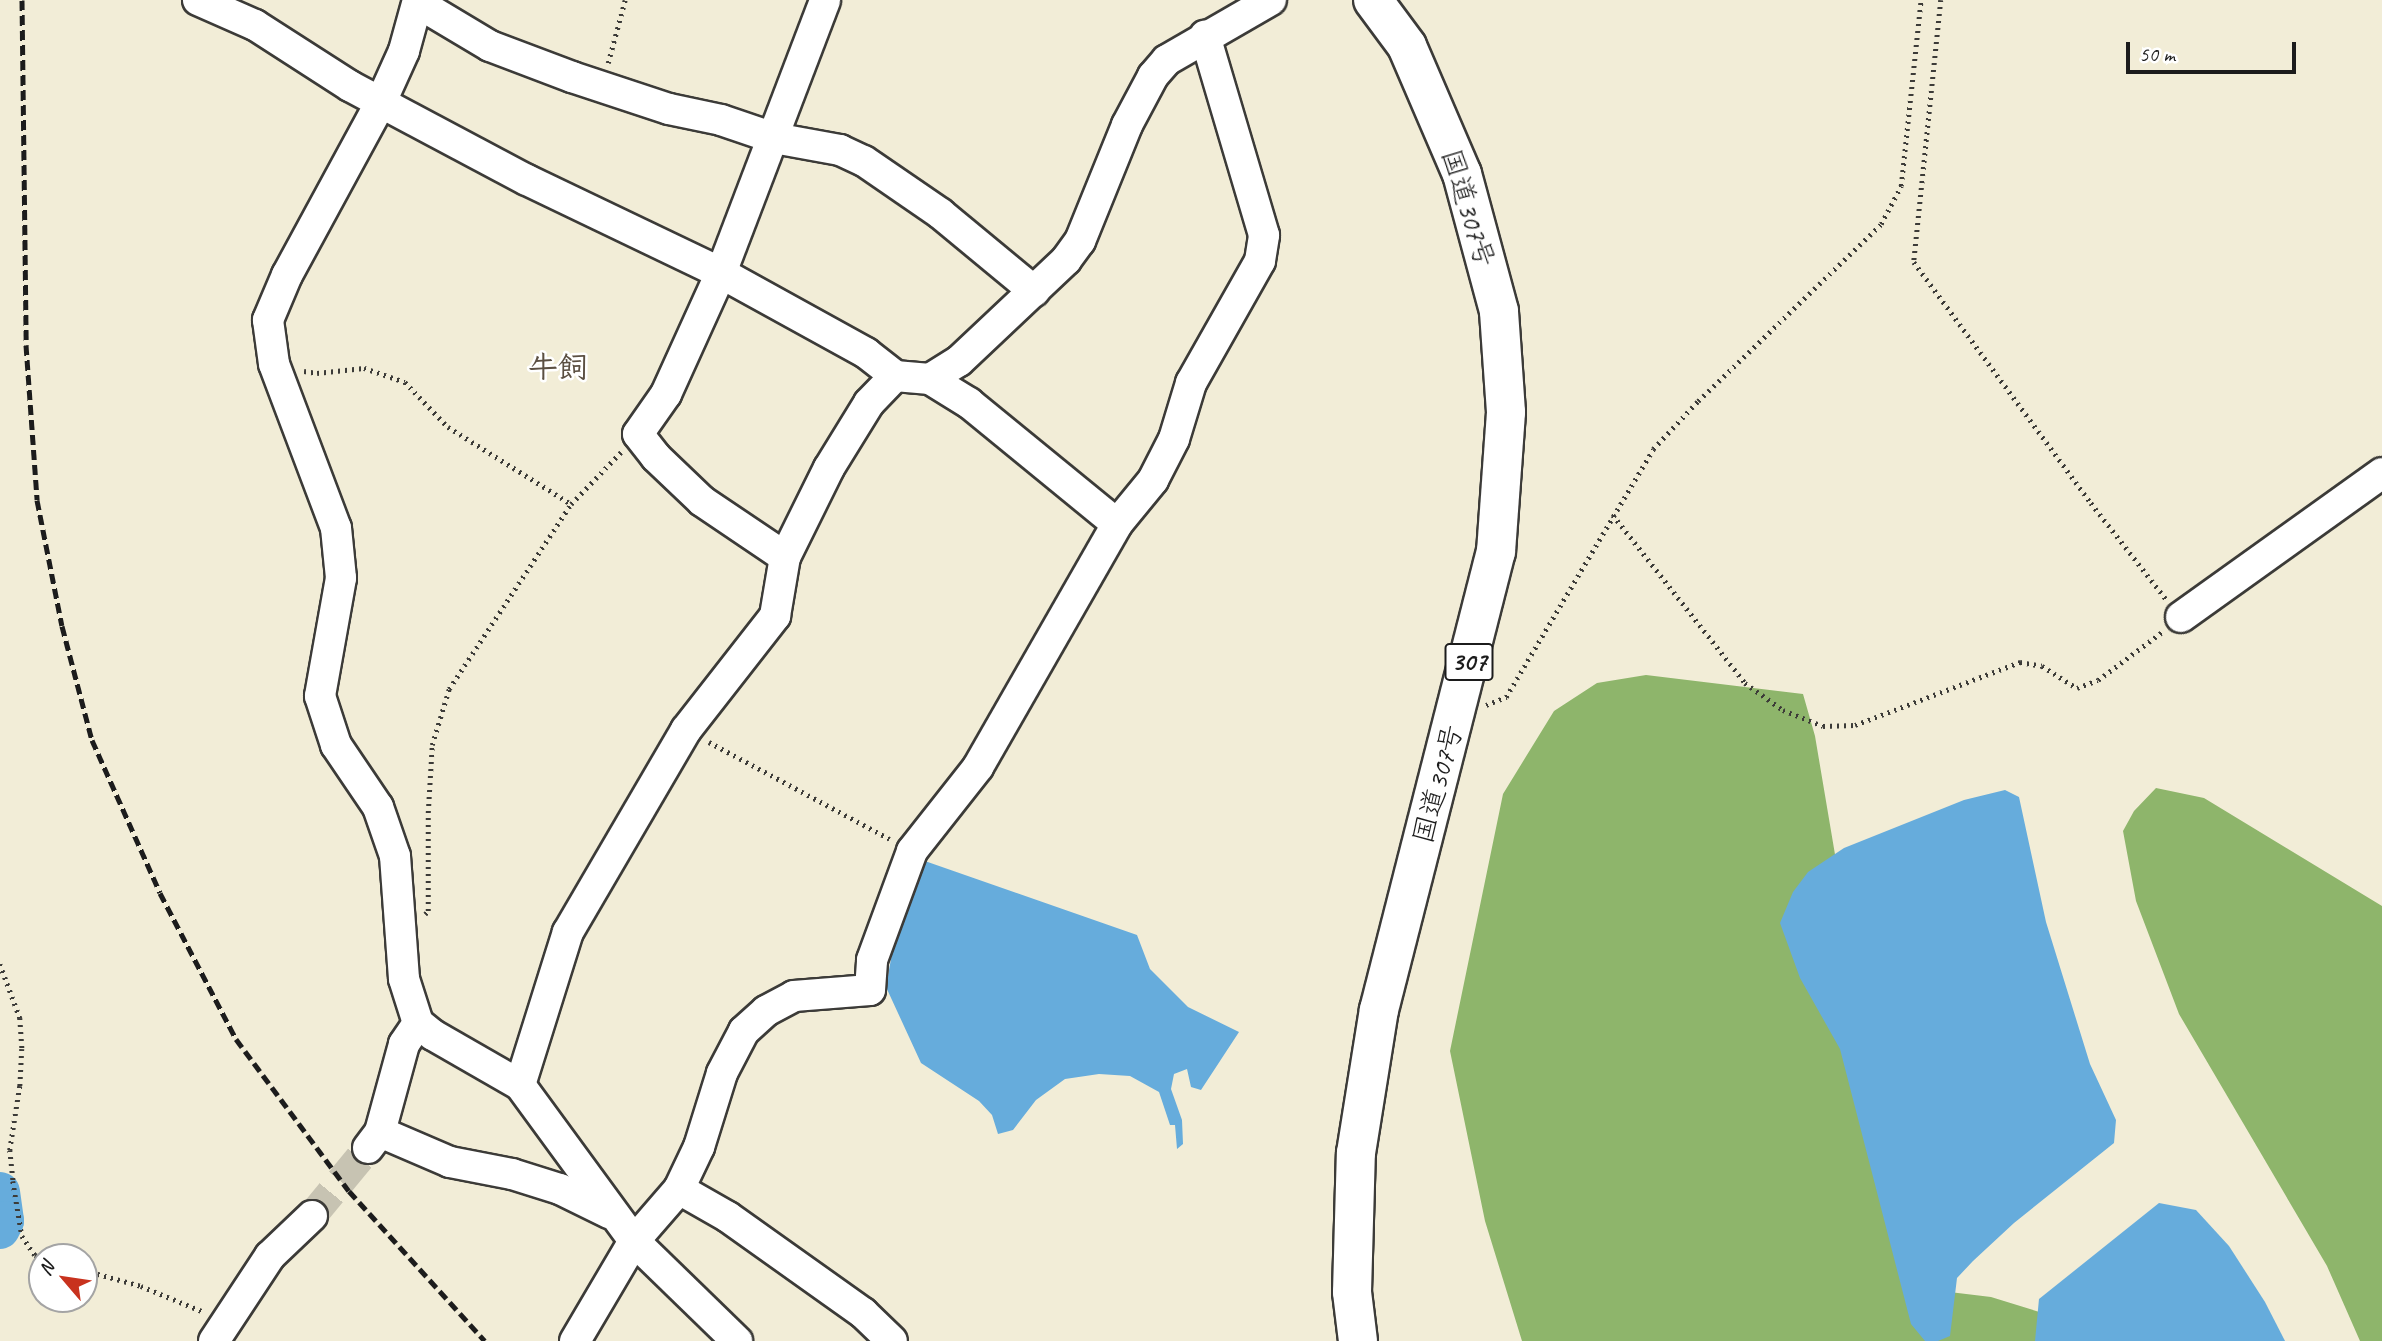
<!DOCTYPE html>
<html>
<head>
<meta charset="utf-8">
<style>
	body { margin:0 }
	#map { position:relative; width:2382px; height:1341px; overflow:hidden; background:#f2edd7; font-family:Caveat,"Klee One",sans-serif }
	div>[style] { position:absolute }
	.forest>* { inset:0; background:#8eb56b }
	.water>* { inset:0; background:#66acdc }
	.river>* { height:40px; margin:-20px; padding:0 20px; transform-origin:20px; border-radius:20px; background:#66acdc }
	.minor-tunnel>* { height:30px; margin-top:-15px; transform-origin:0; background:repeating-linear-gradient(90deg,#c7c3b2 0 30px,transparent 0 45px) }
	.path>* { height:4.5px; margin-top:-2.25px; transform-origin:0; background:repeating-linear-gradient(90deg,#3c3b38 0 2px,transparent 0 7px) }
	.roads { filter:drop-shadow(2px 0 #3c3b38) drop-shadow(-2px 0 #3c3b38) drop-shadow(0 2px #3c3b38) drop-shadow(0 -2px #3c3b38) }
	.minor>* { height:30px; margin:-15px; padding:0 15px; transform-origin:15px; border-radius:15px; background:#fff }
	.highway>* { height:38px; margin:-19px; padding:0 19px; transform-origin:19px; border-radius:19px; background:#fff }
	.rail>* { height:5px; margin-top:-2.5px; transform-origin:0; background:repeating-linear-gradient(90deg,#1c1c1c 0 10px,transparent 0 15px) }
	span { translate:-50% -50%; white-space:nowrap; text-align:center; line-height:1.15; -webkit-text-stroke:5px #fff; paint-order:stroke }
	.shield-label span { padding:2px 5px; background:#fff; border:2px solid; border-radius:5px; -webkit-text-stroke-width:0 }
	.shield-label { font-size:26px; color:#1c1c1c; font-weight:700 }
	.street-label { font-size:28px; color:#1c1c1c }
	.neighbourhood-label { font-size:30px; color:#5b4f42; font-weight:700 }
	.north { position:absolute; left:28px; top:1243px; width:70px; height:70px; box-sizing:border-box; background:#fff; border:2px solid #a4a4a4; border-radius:50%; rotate:299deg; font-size:19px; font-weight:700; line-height:28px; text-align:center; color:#1c1c1c }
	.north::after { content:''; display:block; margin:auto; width:24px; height:32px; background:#c8321e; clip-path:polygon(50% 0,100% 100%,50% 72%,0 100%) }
	.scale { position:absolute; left:2126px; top:42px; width:170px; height:32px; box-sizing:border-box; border:4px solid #1c1c1c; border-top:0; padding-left:9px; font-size:21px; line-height:24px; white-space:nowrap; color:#1c1c1c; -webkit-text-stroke:5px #fff; paint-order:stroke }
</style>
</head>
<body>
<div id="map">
	<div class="forest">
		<i style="clip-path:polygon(1646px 675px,1803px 694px,1815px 736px,1906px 1275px,1933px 1290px,1991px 1297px,2059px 1318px,2086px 1341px,1522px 1341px,1485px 1221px,1450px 1051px,1503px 794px,1554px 711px,1597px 683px)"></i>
		<i style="clip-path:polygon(2156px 788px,2204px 798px,2382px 906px,2382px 1341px,2360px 1341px,2327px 1266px,2179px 1014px,2136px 901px,2123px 831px,2134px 811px)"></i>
	</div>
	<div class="water">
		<i style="clip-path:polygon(2005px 790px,2019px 797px,2046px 922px,2090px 1064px,2116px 1120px,2114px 1143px,2014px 1223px,1973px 1261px,1957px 1278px,1950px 1336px,1938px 1341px,1925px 1341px,1911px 1324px,1840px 1049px,1800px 978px,1780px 923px,1793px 892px,1808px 872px,1844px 848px,1964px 800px)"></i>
		<i style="clip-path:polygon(922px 860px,1137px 935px,1150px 969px,1188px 1007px,1239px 1032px,1201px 1090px,1191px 1087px,1187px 1069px,1174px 1074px,1171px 1089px,1182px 1120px,1183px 1144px,1177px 1149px,1175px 1125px,1170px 1125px,1159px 1092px,1130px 1076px,1099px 1074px,1065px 1079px,1036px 1100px,1013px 1130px,998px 1134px,992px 1115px,979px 1101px,921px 1063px,886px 987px,899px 914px)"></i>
		<i style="clip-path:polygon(2159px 1203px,2196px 1210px,2229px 1246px,2265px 1302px,2285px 1341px,2035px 1341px,2039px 1299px)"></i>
	</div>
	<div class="river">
		<i style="left:0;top:1192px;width:29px;rotate:82deg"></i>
		<i style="left:4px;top:1221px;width:9px;rotate:117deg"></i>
	</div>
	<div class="minor-tunnel">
		<i style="left:312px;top:1216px;width:88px;rotate:-50.5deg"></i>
	</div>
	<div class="path">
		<i style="left:1941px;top:0;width:263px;rotate:95.9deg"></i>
		<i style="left:1914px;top:262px;width:299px;rotate:53.7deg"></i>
		<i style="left:2091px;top:503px;width:122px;rotate:52deg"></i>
		<i style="left:608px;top:63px;width:65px;rotate:-74.9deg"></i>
		<i style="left:304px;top:371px;width:13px;rotate:9deg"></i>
		<i style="left:317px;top:373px;width:47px;rotate:-6.1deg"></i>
		<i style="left:364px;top:368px;width:43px;rotate:18.9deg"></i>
		<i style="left:405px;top:382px;width:62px;rotate:46.3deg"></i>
		<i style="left:448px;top:427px;width:145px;rotate:32deg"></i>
		<i style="left:1613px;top:515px;width:214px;rotate:51.8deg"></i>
		<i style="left:1745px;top:683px;width:47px;rotate:35.4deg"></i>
		<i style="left:1783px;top:710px;width:43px;rotate:21.8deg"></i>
		<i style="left:1823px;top:726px;width:32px;rotate:-2deg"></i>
		<i style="left:1855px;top:725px;width:177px;rotate:-20.9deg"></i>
		<i style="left:2020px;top:662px;width:22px;rotate:10deg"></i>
		<i style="left:2042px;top:666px;width:41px;rotate:32.2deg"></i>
		<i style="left:2077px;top:688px;width:22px;rotate:-21deg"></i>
		<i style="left:2098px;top:680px;width:80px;rotate:-36.9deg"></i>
		<i style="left:1486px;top:705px;width:22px;rotate:-22deg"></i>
		<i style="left:1506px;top:697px;width:288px;rotate:-59.3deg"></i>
		<i style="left:1653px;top:449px;width:66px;rotate:-46.8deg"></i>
		<i style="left:1698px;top:401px;width:255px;rotate:-44deg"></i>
		<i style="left:1881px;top:224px;width:43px;rotate:-62.2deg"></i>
		<i style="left:1901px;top:186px;width:187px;rotate:-83.9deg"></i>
		<i style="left:709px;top:742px;width:205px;rotate:28.2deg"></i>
		<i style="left:425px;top:914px;width:4px;rotate:-45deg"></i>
		<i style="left:428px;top:911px;width:98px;rotate:-90deg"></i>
		<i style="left:428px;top:813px;width:68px;rotate:-86.6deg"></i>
		<i style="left:432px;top:745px;width:59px;rotate:-73.1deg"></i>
		<i style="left:449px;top:689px;width:222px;rotate:-56.6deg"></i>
		<i style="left:571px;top:504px;width:72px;rotate:-46.1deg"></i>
		<i style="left:0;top:964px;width:58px;rotate:69.7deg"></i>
		<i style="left:20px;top:1018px;width:31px;rotate:86deg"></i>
		<i style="left:22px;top:1049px;width:37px;rotate:93deg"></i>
		<i style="left:20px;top:1086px;width:65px;rotate:98.9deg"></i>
		<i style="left:10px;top:1150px;width:31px;rotate:84deg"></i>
		<i style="left:13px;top:1181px;width:56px;rotate:80.7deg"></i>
		<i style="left:22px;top:1236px;width:23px;rotate:56deg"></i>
		<i style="left:35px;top:1255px;width:8px;rotate:23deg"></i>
		<i style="left:84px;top:1270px;width:59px;rotate:15.7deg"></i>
		<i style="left:141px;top:1286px;width:68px;rotate:22.4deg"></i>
	</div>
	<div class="roads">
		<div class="minor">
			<i style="left:198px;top:0;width:62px;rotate:23.7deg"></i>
			<i style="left:255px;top:25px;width:113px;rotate:32.7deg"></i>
			<i style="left:350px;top:86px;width:200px;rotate:28deg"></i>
			<i style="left:527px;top:180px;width:215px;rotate:25.6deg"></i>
			<i style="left:721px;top:273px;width:166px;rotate:28.9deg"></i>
			<i style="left:866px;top:353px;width:37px;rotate:38deg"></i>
			<i style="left:895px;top:376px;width:35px;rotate:5deg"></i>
			<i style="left:930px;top:379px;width:34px;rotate:-32deg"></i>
			<i style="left:959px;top:361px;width:147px;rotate:-43.3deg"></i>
			<i style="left:1066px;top:260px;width:24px;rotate:-54deg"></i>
			<i style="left:1080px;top:241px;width:125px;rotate:-67.9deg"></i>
			<i style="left:1127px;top:125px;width:55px;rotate:-62deg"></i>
			<i style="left:1153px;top:76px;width:21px;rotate:-49deg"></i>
			<i style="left:1167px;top:60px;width:120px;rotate:-30deg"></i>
			<i style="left:418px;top:0;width:53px;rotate:105.4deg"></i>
			<i style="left:404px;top:51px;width:56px;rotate:114.3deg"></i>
			<i style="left:381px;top:102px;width:197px;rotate:118.5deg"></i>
			<i style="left:287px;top:275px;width:49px;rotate:112.9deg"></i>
			<i style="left:268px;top:320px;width:44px;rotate:82.2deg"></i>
			<i style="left:274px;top:364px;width:175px;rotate:69.3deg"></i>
			<i style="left:336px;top:528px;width:50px;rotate:84.3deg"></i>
			<i style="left:341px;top:578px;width:120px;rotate:100.1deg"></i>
			<i style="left:320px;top:696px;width:52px;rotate:71.9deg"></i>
			<i style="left:336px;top:745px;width:75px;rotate:55.9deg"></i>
			<i style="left:378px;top:807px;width:52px;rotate:70.9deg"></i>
			<i style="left:395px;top:856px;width:123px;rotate:85.8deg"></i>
			<i style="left:404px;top:979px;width:46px;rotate:72.3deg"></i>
			<i style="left:418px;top:1023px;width:19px;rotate:39deg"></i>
			<i style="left:433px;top:1035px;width:100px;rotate:29.9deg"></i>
			<i style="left:520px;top:1085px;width:193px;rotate:53.8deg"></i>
			<i style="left:634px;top:1241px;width:144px;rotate:44.2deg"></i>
			<i style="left:418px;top:3px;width:84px;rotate:30.8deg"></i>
			<i style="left:490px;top:46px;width:88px;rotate:20.7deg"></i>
			<i style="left:572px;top:77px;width:102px;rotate:18.3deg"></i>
			<i style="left:669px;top:109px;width:53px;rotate:11.9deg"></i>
			<i style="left:721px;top:120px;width:56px;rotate:18.8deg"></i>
			<i style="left:774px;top:138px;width:67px;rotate:10.3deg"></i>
			<i style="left:840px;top:150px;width:26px;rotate:25deg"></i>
			<i style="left:864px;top:161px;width:93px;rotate:34.5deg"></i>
			<i style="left:941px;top:214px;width:121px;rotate:39.6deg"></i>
			<i style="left:930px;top:379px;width:46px;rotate:31.6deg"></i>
			<i style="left:969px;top:403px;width:191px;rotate:39.3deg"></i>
			<i style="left:785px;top:557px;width:100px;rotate:-146deg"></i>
			<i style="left:702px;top:501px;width:64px;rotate:-136.3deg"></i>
			<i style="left:656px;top:457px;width:29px;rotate:-128deg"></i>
			<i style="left:638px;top:434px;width:49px;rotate:-55deg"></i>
			<i style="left:666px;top:394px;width:133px;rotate:-65.6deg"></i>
			<i style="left:721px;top:273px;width:292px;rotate:-69.1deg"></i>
			<i style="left:2181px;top:617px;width:247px;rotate:-35.6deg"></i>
			<i style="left:520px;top:1085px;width:160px;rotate:-72.6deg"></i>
			<i style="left:568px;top:932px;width:234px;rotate:-59.7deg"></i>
			<i style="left:686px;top:730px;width:145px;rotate:-52deg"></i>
			<i style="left:775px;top:616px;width:60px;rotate:-80.4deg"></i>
			<i style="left:785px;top:557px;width:99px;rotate:-63.7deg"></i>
			<i style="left:829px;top:468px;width:76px;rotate:-58.4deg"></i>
			<i style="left:869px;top:403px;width:37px;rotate:-46deg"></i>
			<i style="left:380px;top:1132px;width:76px;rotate:23.2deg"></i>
			<i style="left:450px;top:1162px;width:63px;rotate:11deg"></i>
			<i style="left:512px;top:1174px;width:50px;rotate:17.4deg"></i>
			<i style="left:560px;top:1189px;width:55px;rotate:26.1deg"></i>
			<i style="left:368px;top:1148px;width:20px;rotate:-53deg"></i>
			<i style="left:380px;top:1132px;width:91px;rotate:-74.7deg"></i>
			<i style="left:404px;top:1044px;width:25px;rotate:-56deg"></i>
			<i style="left:679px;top:1189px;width:56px;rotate:29.7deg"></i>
			<i style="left:728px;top:1217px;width:166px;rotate:35.4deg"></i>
			<i style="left:863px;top:1313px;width:40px;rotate:44deg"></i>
			<i style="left:214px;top:1341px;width:102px;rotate:-56.6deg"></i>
			<i style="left:270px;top:1256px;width:58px;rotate:-43.6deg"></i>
			<i style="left:575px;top:1341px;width:116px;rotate:-59.5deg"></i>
			<i style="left:634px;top:1241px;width:69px;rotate:-49.1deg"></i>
			<i style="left:679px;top:1189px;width:47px;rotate:-64.5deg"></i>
			<i style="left:699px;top:1147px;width:77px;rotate:-72.7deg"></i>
			<i style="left:722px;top:1073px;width:47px;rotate:-62.4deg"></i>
			<i style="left:744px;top:1031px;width:30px;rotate:-42deg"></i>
			<i style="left:766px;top:1011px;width:32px;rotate:-28deg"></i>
			<i style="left:794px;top:996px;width:76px;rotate:-4.5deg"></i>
			<i style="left:870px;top:990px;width:30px;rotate:-86deg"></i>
			<i style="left:872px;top:960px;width:116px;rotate:-69.8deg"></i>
			<i style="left:912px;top:851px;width:107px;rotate:-51.8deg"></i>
			<i style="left:978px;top:767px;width:280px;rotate:-60.2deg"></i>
			<i style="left:1117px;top:524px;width:57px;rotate:-50.7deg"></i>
			<i style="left:1153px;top:480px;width:46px;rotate:-62.9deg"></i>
			<i style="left:1174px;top:439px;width:59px;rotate:-73.1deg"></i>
			<i style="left:1191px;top:383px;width:140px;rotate:-60.5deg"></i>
			<i style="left:1260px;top:261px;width:26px;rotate:-81deg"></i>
			<i style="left:1264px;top:235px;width:208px;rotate:-106.5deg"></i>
		</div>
		<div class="highway">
			<i style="left:1358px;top:1341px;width:49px;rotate:-97deg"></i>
			<i style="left:1352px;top:1292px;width:139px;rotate:-88.4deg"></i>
			<i style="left:1356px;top:1153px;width:145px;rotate:-80.9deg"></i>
			<i style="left:1379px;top:1010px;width:473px;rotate:-75.7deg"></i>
			<i style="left:1496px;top:552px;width:140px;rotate:-85.9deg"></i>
			<i style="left:1506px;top:412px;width:101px;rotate:-94deg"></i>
			<i style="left:1499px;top:311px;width:142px;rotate:-105.1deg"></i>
			<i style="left:1462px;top:174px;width:139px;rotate:-113.3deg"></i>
			<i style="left:1407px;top:46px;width:57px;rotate:-126.5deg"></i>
		</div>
	</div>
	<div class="rail">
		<i style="left:22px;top:0;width:345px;rotate:89.3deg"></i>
		<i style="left:26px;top:345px;width:155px;rotate:85.9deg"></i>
		<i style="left:37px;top:500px;width:128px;rotate:78.8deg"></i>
		<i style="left:62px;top:626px;width:118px;rotate:75.3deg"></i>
		<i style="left:92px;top:740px;width:167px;rotate:66deg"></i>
		<i style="left:160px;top:893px;width:165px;rotate:62.5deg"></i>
		<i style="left:236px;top:1039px;width:189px;rotate:53.4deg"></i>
		<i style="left:349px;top:1191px;width:202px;rotate:47.8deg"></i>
	</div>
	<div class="shield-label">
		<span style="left:1469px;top:662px">307</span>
	</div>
	<div class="street-label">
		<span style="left:1468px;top:208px;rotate:73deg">国道307号</span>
		<span style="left:1438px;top:784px;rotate:-75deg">国道307号</span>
	</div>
	<div class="neighbourhood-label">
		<span style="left:558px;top:367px">牛飼</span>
	</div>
	<div class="north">N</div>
	<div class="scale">50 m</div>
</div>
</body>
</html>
